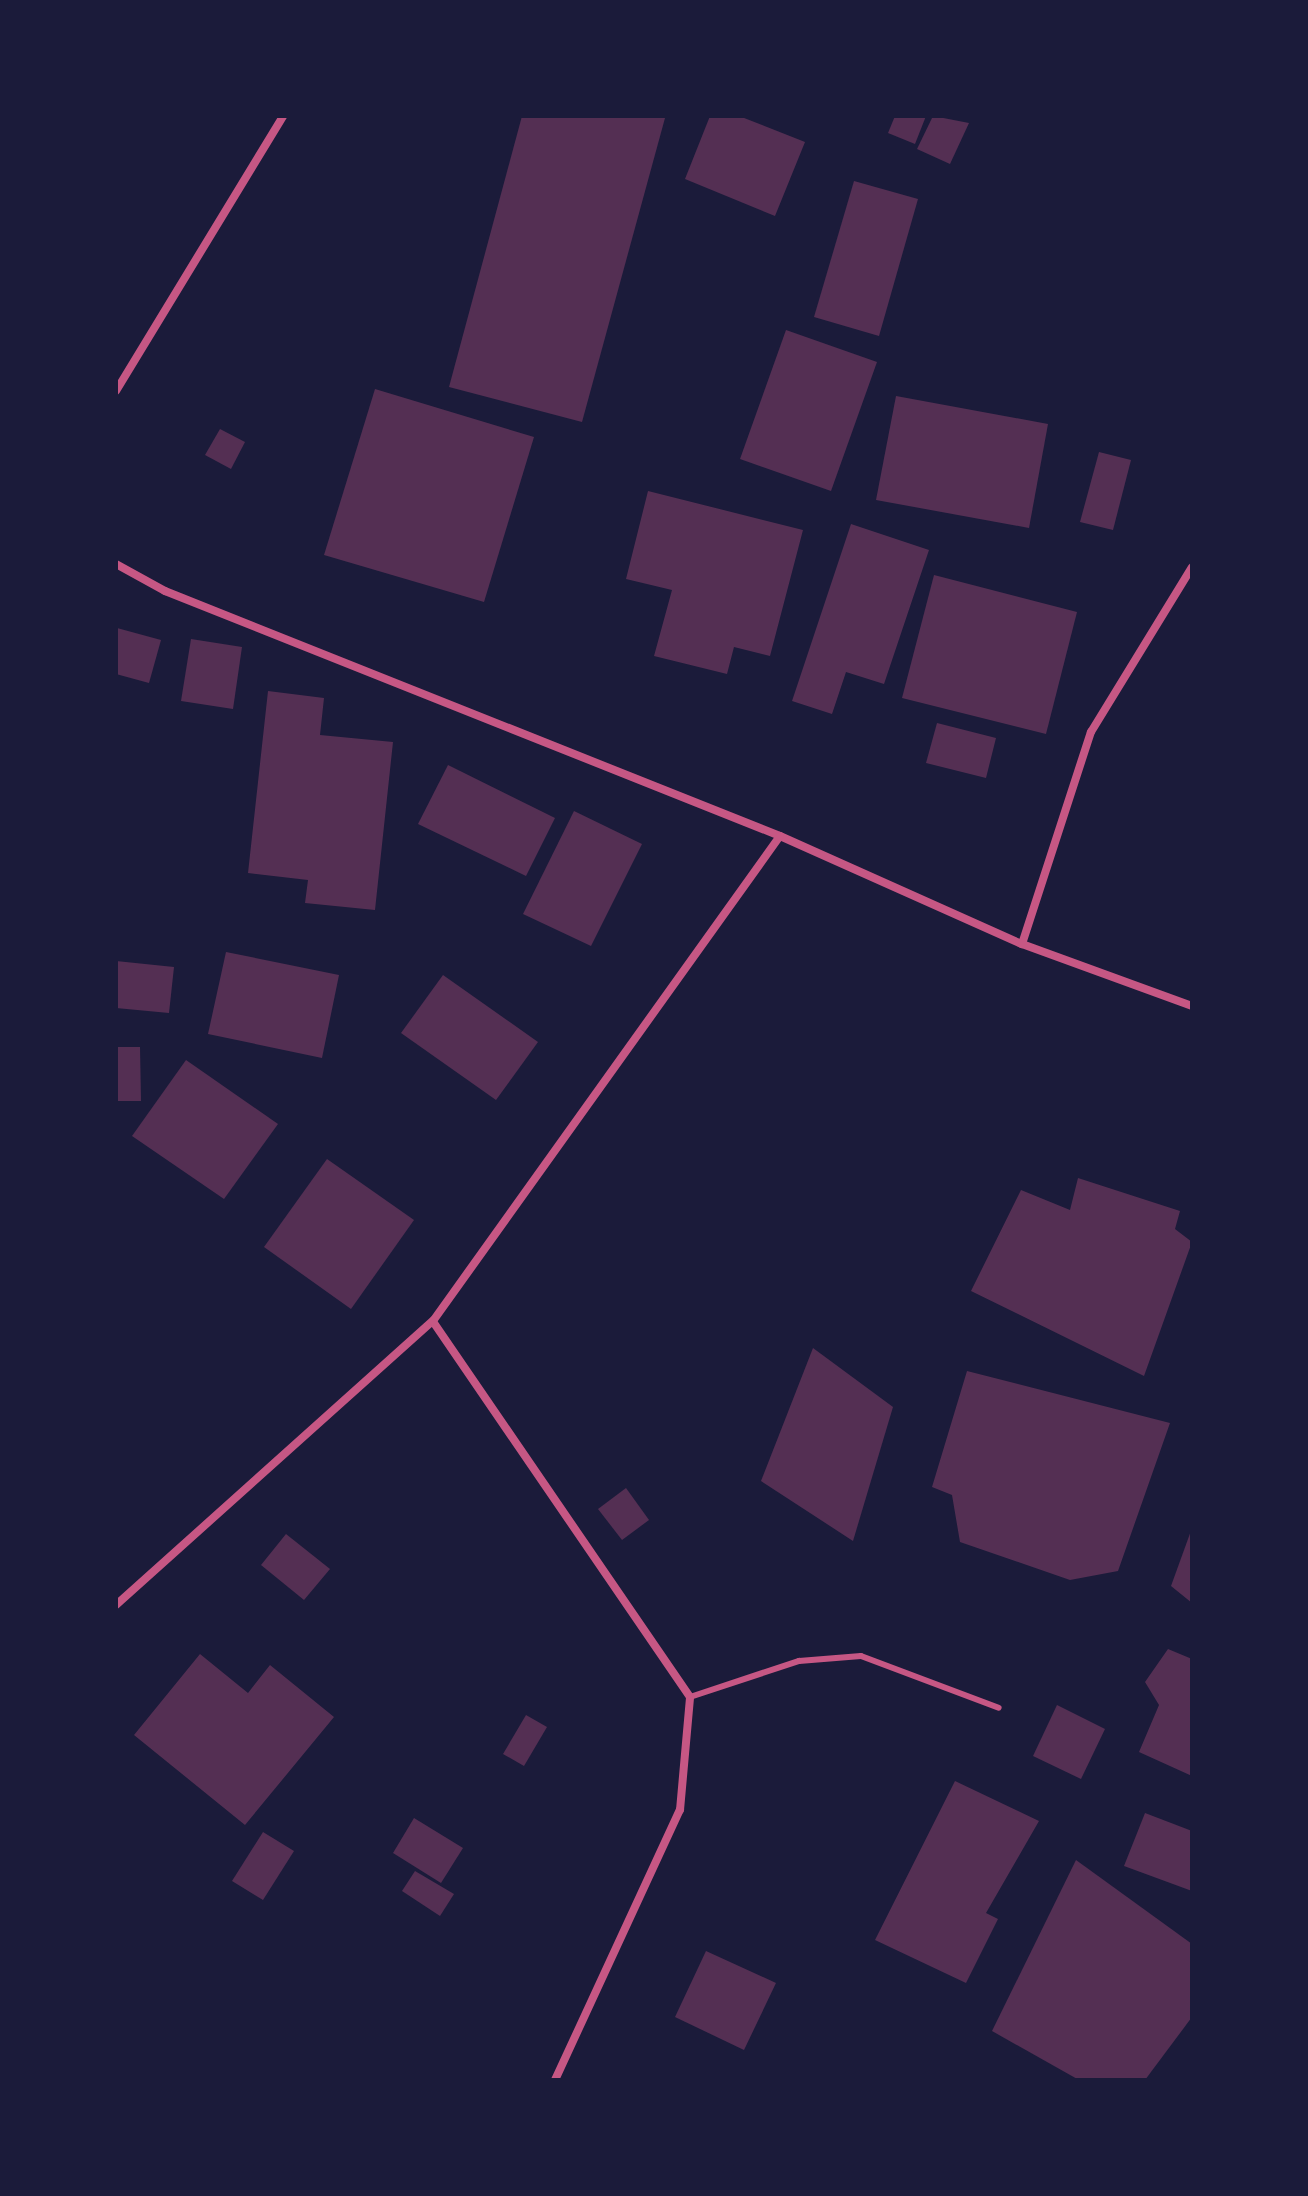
<!DOCTYPE html>
<html>
<head>
<meta charset="utf-8">
<style>
	body { margin:0 }
	#map { position:relative; width:1308px; height:2196px; overflow:hidden; background:#1b1b3a; font-family:"Zilla Slab",serif }
	div>[style] { position:absolute }
	.building>* { inset:0; background:#542f53 }
	.service>* { height:6px; margin:-3px; padding:0 3px; transform-origin:3px; border-radius:3px; background:#c65784 }
	.minor>* { height:8px; margin:-4px; padding:0 4px; transform-origin:4px; border-radius:4px; background:#c65784 }
	span { translate:-50% -50%; white-space:nowrap; text-align:center; line-height:1.15; -webkit-text-stroke:8px #1b1b3a; paint-order:stroke }
	.frame { position:absolute; inset:0; border:118px solid #1b1b3a; pointer-events:none }
</style>
</head>
<body>
<div id="map">
	<div class="building">
		<i style="clip-path:polygon(522px 116px,665px 118px,582px 422px,449px 387px)"></i>
		<i style="clip-path:polygon(710px 116px,739px 116px,805px 142px,775px 216px,685px 179px)"></i>
		<i style="clip-path:polygon(895px 116px,926px 116px,915px 144px,888px 133px)"></i>
		<i style="clip-path:polygon(933px 116px,969px 123px,950px 164px,917px 149px)"></i>
		<i style="clip-path:polygon(854px 181px,918px 199px,879px 336px,814px 317px)"></i>
		<i style="clip-path:polygon(786px 330px,877px 362px,831px 491px,740px 459px)"></i>
		<i style="clip-path:polygon(375px 389px,534px 437px,484px 602px,324px 555px)"></i>
		<i style="clip-path:polygon(896px 396px,1048px 424px,1029px 528px,876px 500px)"></i>
		<i style="clip-path:polygon(220px 429px,245px 442px,231px 469px,205px 455px)"></i>
		<i style="clip-path:polygon(1099px 452px,1131px 460px,1113px 530px,1080px 522px)"></i>
		<i style="clip-path:polygon(648px 491px,803px 530px,770px 656px,734px 647px,727px 674px,654px 656px,672px 590px,626px 579px)"></i>
		<i style="clip-path:polygon(851px 524px,929px 550px,884px 684px,846px 672px,832px 714px,792px 701px)"></i>
		<i style="clip-path:polygon(934px 575px,1077px 612px,1046px 734px,902px 698px)"></i>
		<i style="clip-path:polygon(117px 628px,161px 640px,149px 683px,116px 674px)"></i>
		<i style="clip-path:polygon(191px 639px,242px 647px,233px 709px,181px 701px)"></i>
		<i style="clip-path:polygon(268px 691px,324px 698px,320px 735px,393px 742px,375px 910px,305px 903px,308px 880px,248px 873px)"></i>
		<i style="clip-path:polygon(937px 723px,996px 738px,986px 778px,926px 763px)"></i>
		<i style="clip-path:polygon(448px 765px,555px 818px,526px 876px,418px 824px)"></i>
		<i style="clip-path:polygon(574px 811px,642px 844px,591px 946px,523px 914px)"></i>
		<i style="clip-path:polygon(226px 952px,339px 975px,322px 1058px,208px 1034px)"></i>
		<i style="clip-path:polygon(116px 961px,174px 967px,169px 1013px,116px 1008px)"></i>
		<i style="clip-path:polygon(443px 975px,538px 1042px,496px 1100px,401px 1033px)"></i>
		<i style="clip-path:polygon(116px 1047px,140px 1047px,141px 1101px,116px 1101px)"></i>
		<i style="clip-path:polygon(186px 1060px,278px 1124px,224px 1199px,132px 1136px)"></i>
		<i style="clip-path:polygon(327px 1159px,414px 1220px,351px 1309px,264px 1247px)"></i>
		<i style="clip-path:polygon(1078px 1178px,1180px 1211px,1175px 1229px,1192px 1242px,1144px 1376px,971px 1291px,1021px 1190px,1070px 1210px)"></i>
		<i style="clip-path:polygon(813px 1348px,893px 1407px,853px 1541px,761px 1481px)"></i>
		<i style="clip-path:polygon(967px 1371px,1170px 1423px,1118px 1571px,1070px 1580px,960px 1542px,952px 1495px,932px 1487px)"></i>
		<i style="clip-path:polygon(626px 1488px,649px 1520px,622px 1540px,598px 1509px)"></i>
		<i style="clip-path:polygon(1192px 1528px,1192px 1603px,1171px 1586px)"></i>
		<i style="clip-path:polygon(286px 1534px,330px 1569px,304px 1600px,261px 1565px)"></i>
		<i style="clip-path:polygon(1168px 1649px,1192px 1659px,1192px 1776px,1139px 1752px,1159px 1705px,1145px 1682px)"></i>
		<i style="clip-path:polygon(200px 1654px,248px 1693px,270px 1665px,334px 1717px,245px 1825px,134px 1735px)"></i>
		<i style="clip-path:polygon(1057px 1705px,1105px 1729px,1081px 1779px,1033px 1756px)"></i>
		<i style="clip-path:polygon(526px 1715px,547px 1727px,524px 1766px,503px 1754px)"></i>
		<i style="clip-path:polygon(955px 1781px,1039px 1821px,986px 1913px,998px 1919px,966px 1983px,875px 1940px)"></i>
		<i style="clip-path:polygon(1145px 1813px,1192px 1831px,1192px 1891px,1124px 1866px)"></i>
		<i style="clip-path:polygon(414px 1818px,463px 1848px,441px 1883px,393px 1853px)"></i>
		<i style="clip-path:polygon(263px 1832px,294px 1851px,263px 1900px,232px 1881px)"></i>
		<i style="clip-path:polygon(1076px 1860px,1192px 1944px,1192px 2017px,1145px 2080px,1079px 2080px,992px 2031px)"></i>
		<i style="clip-path:polygon(415px 1871px,454px 1894px,440px 1916px,402px 1891px)"></i>
		<i style="clip-path:polygon(706px 1951px,776px 1983px,744px 2050px,675px 2017px)"></i>
	</div>
	<div class="service">
		<i style="left:690px;top:1697px;width:115px;rotate:-18.3deg"></i>
		<i style="left:799px;top:1661px;width:62px;rotate:-4.6deg"></i>
		<i style="left:861px;top:1656px;width:147px;rotate:20.6deg"></i>
	</div>
	<div class="minor">
		<i style="left:116px;top:391px;width:322px;rotate:-58.7deg"></i>
		<i style="left:116px;top:564px;width:56px;rotate:28.9deg"></i>
		<i style="left:165px;top:591px;width:662px;rotate:21.72deg"></i>
		<i style="left:780px;top:836px;width:265px;rotate:24.1deg"></i>
		<i style="left:1022px;top:944px;width:181px;rotate:20deg"></i>
		<i style="left:1022px;top:944px;width:223px;rotate:-72deg"></i>
		<i style="left:1091px;top:732px;width:193px;rotate:-58.5deg"></i>
		<i style="left:116px;top:1605px;width:426px;rotate:-41.9deg"></i>
		<i style="left:555px;top:2080px;width:298px;rotate:-65.2deg"></i>
		<i style="left:680px;top:1810px;width:113px;rotate:-84.9deg"></i>
		<i style="left:690px;top:1697px;width:455px;rotate:-124.4deg"></i>
		<i style="left:433px;top:1321px;width:596px;rotate:-54.42deg"></i>
	</div>
	<div class="frame"></div>
</div>
</body>
</html>
